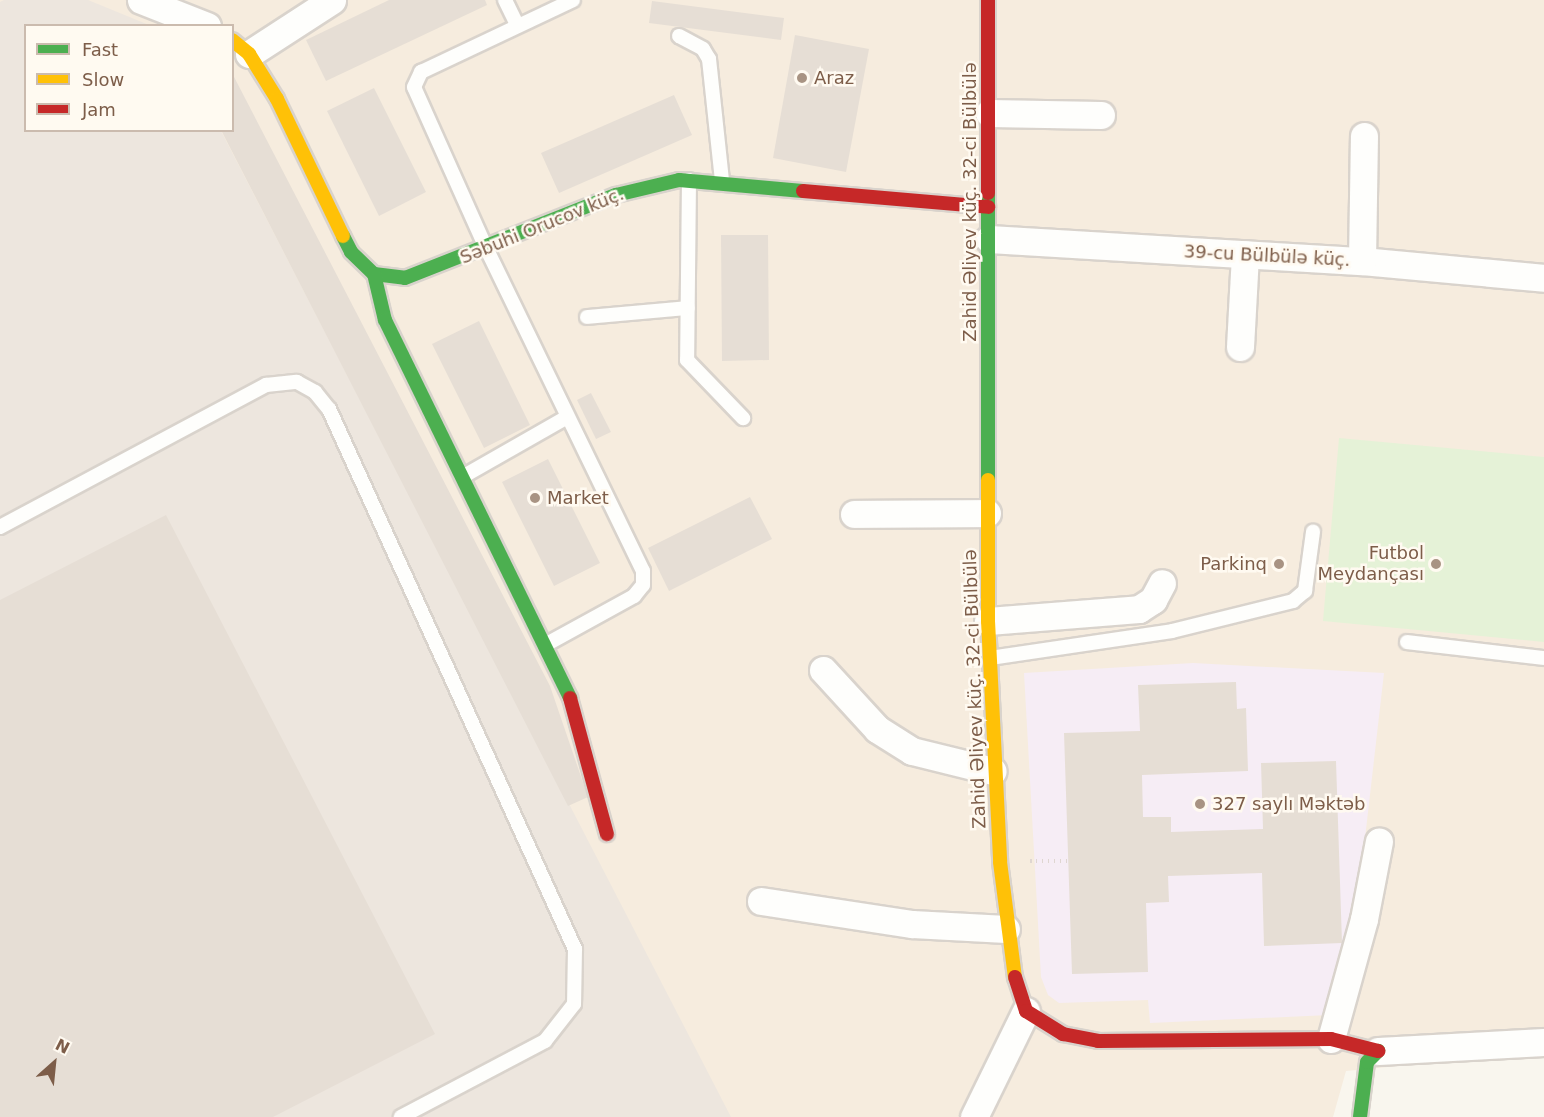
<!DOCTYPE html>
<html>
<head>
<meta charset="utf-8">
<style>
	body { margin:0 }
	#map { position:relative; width:1544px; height:1117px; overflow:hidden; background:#f9f6ee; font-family:"DejaVu Sans",sans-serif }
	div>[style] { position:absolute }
	.residential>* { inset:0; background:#f6ecde }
	.industrial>* { inset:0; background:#ede6de }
	.education>* { inset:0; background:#f6edf5 }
	.green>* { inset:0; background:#e5f2d7 }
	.building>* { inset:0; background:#e6ded5 }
	.path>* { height:4px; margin-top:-2px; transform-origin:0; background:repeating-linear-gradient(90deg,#dfd6d1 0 1.5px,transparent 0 6px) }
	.roads { filter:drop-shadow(2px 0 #d9d3cc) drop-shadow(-2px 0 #d9d3cc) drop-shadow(0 2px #d9d3cc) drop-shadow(0 -2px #d9d3cc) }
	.lane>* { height:14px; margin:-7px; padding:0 7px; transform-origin:7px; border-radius:7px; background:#fefefc }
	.street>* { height:27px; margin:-13.5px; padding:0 13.5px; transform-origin:13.5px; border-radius:13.5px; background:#fefefc }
	.fast>* { height:14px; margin:-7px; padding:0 7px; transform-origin:7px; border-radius:7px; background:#4caf50 }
	.slow>* { height:14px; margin:-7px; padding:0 7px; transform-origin:7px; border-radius:7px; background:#ffc107 }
	.jam>* { height:14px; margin:-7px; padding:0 7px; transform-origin:7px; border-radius:7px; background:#c62828 }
	.dots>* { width:16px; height:16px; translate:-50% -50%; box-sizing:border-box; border:3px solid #fffaf1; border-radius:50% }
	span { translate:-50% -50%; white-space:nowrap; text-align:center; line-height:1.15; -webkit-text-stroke:5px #fffaf1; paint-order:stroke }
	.poi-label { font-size:18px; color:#7d5d49 }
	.left { translate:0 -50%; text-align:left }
	.right { translate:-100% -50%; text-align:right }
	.street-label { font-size:18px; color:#7d5d49 }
	.legend { position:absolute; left:24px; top:24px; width:210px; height:108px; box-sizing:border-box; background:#fffaf1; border:2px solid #cbbbae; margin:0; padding:8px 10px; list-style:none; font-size:18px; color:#7d5d49 }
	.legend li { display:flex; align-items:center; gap:12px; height:30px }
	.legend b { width:30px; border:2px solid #cbbbae }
	.north { position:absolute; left:24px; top:1033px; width:60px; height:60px; -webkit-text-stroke:4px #fffaf1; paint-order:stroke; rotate:27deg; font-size:16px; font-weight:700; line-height:24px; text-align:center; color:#7d5d49 }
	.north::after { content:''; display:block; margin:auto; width:21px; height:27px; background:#7d5d49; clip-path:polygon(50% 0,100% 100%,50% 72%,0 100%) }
</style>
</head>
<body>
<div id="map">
	<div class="residential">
		<i style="clip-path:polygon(evenodd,0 0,1544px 0,1544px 1052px,1346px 1071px,1333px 1117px,0 1117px,0 0,26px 26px,232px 26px,232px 130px,26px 130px,26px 26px)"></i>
	</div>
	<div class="industrial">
		<i style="clip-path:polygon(4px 0,88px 0,149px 25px,26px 26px,26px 130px,221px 131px,731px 1117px,0 1117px,0 2px)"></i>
	</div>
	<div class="education">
		<i style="clip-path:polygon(1193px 663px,1384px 673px,1354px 934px,1329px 1015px,1150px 1023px,1148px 1000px,1059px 1003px,1048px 995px,1041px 977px,1024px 673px)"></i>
	</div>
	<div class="green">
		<i style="clip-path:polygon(1339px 438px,1544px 457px,1544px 642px,1323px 621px)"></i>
	</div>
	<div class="building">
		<i style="clip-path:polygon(389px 0,485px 0,487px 5px,326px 81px,306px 40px)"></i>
		<i style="clip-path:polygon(652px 1px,784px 18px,781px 40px,649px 23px)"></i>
		<i style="clip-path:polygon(795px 35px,869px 49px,846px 172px,773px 158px)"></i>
		<i style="clip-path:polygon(232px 73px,550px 686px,588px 797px,568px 806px,221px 130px,232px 130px)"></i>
		<i style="clip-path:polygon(374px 88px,426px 192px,379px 216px,327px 111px)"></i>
		<i style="clip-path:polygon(674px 95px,692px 135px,559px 193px,541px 153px)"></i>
		<i style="clip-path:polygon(721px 235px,768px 235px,769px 360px,722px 361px)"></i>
		<i style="clip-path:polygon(479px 321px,530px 425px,484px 448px,432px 344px)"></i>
		<i style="clip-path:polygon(591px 393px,611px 432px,596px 439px,577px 400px)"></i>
		<i style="clip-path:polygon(548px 459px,600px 563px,554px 586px,502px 482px)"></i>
		<i style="clip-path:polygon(750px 497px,772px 539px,669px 591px,648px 548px)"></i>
		<i style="clip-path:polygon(166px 515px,435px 1034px,273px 1117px,0 1117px,0 600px)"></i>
		<i style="clip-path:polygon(1236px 682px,1237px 709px,1246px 708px,1248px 771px,1142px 775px,1143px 817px,1171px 817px,1171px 832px,1263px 829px,1261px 763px,1336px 761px,1342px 943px,1264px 946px,1262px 873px,1168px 876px,1169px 902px,1146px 903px,1148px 972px,1072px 974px,1064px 733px,1140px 731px,1138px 685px)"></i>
	</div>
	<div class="path">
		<i style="left:1030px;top:861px;width:38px"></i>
	</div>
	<div class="roads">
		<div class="lane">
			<i style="left:505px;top:0;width:28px;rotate:64deg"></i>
			<i style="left:679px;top:36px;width:27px;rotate:28deg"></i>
			<i style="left:703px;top:49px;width:12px;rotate:59deg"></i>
			<i style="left:709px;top:59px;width:123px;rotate:83.9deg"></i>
			<i style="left:689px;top:180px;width:180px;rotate:90.6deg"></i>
			<i style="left:687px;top:360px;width:81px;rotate:46deg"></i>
			<i style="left:587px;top:317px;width:101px;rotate:-5.1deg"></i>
			<i style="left:462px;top:477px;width:121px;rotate:-29.7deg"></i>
			<i style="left:0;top:527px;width:302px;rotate:-28.1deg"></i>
			<i style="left:266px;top:385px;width:31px;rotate:-6deg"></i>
			<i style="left:297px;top:382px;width:21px;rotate:29deg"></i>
			<i style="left:315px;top:392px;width:22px;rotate:51deg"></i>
			<i style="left:329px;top:409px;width:593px;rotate:65.51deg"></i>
			<i style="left:575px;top:949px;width:55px;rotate:91deg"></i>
			<i style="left:574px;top:1004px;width:47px;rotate:128.1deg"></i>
			<i style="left:545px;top:1041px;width:163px;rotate:152.2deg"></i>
			<i style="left:1407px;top:642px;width:138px;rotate:6.7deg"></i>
			<i style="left:545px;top:645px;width:102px;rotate:-28.8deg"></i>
			<i style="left:634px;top:596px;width:14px;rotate:-51deg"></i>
			<i style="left:643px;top:585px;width:14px;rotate:-90deg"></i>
			<i style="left:643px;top:571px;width:359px;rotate:-115.9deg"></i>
			<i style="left:486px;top:248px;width:176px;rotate:-114.1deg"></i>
			<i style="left:414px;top:87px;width:17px;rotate:-65deg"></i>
			<i style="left:421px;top:72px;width:168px;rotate:-25.3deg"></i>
			<i style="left:990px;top:658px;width:184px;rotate:-8.4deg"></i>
			<i style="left:1172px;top:631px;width:125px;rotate:-13.9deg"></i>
			<i style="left:1293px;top:601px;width:16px;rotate:-40deg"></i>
			<i style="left:1305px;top:591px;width:60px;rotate:-82.3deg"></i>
		</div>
		<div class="street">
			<i style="left:141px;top:0;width:71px;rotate:21.5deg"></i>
			<i style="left:249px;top:54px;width:99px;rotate:-33deg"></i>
			<i style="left:989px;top:113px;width:112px;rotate:1deg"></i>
			<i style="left:989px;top:239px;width:374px;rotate:3.4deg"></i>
			<i style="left:1362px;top:261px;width:183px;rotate:5.3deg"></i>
			<i style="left:1362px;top:261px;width:125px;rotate:-89.1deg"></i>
			<i style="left:1240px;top:347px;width:93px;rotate:-86.9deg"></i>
			<i style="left:854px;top:514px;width:133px;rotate:-0.4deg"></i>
			<i style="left:988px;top:621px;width:151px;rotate:-4.5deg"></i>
			<i style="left:1139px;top:609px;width:17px;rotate:-33deg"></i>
			<i style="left:1153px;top:600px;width:19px;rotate:-62deg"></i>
			<i style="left:823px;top:670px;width:80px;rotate:47.5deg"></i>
			<i style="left:877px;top:729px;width:41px;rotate:32.2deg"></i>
			<i style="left:912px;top:751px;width:83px;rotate:13.9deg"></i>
			<i style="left:761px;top:901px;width:153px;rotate:8.7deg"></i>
			<i style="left:912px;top:924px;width:94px;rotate:3deg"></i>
			<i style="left:1331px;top:1039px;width:124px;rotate:-74.6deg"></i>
			<i style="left:1364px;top:919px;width:79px;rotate:-79.1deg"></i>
			<i style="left:1378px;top:1051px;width:166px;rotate:-3.1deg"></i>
			<i style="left:974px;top:1117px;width:118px;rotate:-63.9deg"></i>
		</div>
		<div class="fast">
			<i style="left:988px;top:193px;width:287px;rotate:90deg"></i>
			<i style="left:343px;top:236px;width:18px;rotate:63deg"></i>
			<i style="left:351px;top:252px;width:32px;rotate:44deg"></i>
			<i style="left:374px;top:274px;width:31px;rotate:7deg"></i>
			<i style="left:405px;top:278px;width:227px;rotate:-21.5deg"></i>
			<i style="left:616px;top:195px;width:65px;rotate:-13.4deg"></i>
			<i style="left:679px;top:180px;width:124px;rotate:5.1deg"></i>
			<i style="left:374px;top:274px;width:47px;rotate:76.6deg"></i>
			<i style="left:385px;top:320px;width:421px;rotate:63.9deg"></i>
			<i style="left:1360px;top:1117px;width:55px;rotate:-82.7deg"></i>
			<i style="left:1367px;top:1062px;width:16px;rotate:-45deg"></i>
		</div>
		<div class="slow">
			<i style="left:232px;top:40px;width:22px;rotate:39deg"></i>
			<i style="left:249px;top:54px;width:53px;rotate:58.1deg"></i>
			<i style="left:277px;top:99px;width:152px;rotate:64.3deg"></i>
			<i style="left:988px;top:480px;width:141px;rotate:90deg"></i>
			<i style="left:988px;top:621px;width:241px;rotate:87.1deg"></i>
			<i style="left:1000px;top:862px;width:116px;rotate:82.6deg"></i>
		</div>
		<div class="jam">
			<i style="left:988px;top:0;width:193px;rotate:90deg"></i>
			<i style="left:803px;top:191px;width:186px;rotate:4.9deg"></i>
			<i style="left:570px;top:698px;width:141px;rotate:74.8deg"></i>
			<i style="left:1015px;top:977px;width:36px;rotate:72deg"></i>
			<i style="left:1026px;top:1011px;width:44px;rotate:31.9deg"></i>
			<i style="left:1063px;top:1034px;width:36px;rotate:11deg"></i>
			<i style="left:1098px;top:1041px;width:233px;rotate:-0.5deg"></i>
			<i style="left:1331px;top:1039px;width:49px;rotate:14.3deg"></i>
		</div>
	</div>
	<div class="dots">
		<i style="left:802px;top:78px;background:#a89383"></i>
		<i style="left:535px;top:498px;background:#a89383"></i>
		<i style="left:1279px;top:564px;background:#a89383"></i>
		<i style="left:1436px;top:564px;background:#a89383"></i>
		<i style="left:1200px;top:804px;background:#a89383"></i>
	</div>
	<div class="poi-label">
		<span class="left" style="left:814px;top:78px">Araz</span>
		<span class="left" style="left:547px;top:498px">Market</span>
		<span class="right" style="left:1424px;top:564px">Futbol<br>Meydançası</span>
		<span class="right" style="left:1267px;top:564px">Parkinq</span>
		<span class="left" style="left:1212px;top:804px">327 saylı Məktəb</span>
	</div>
	<div class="street-label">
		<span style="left:970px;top:202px;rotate:-90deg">Zahid Əliyev küç. 32-ci Bülbülə</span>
		<span style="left:542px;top:226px;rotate:-22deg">Səbuhi Orucov küç.</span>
		<span style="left:1267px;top:256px;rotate:3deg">39-cu Bülbülə küç.</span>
		<span style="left:975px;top:689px;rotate:-92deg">Zahid Əliyev küç. 32-ci Bülbülə</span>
	</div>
	<ul class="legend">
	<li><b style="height:8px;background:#4caf50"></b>Fast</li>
	<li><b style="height:8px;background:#ffc107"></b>Slow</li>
	<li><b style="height:8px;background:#c62828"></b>Jam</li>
	</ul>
	<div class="north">N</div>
</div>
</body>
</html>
